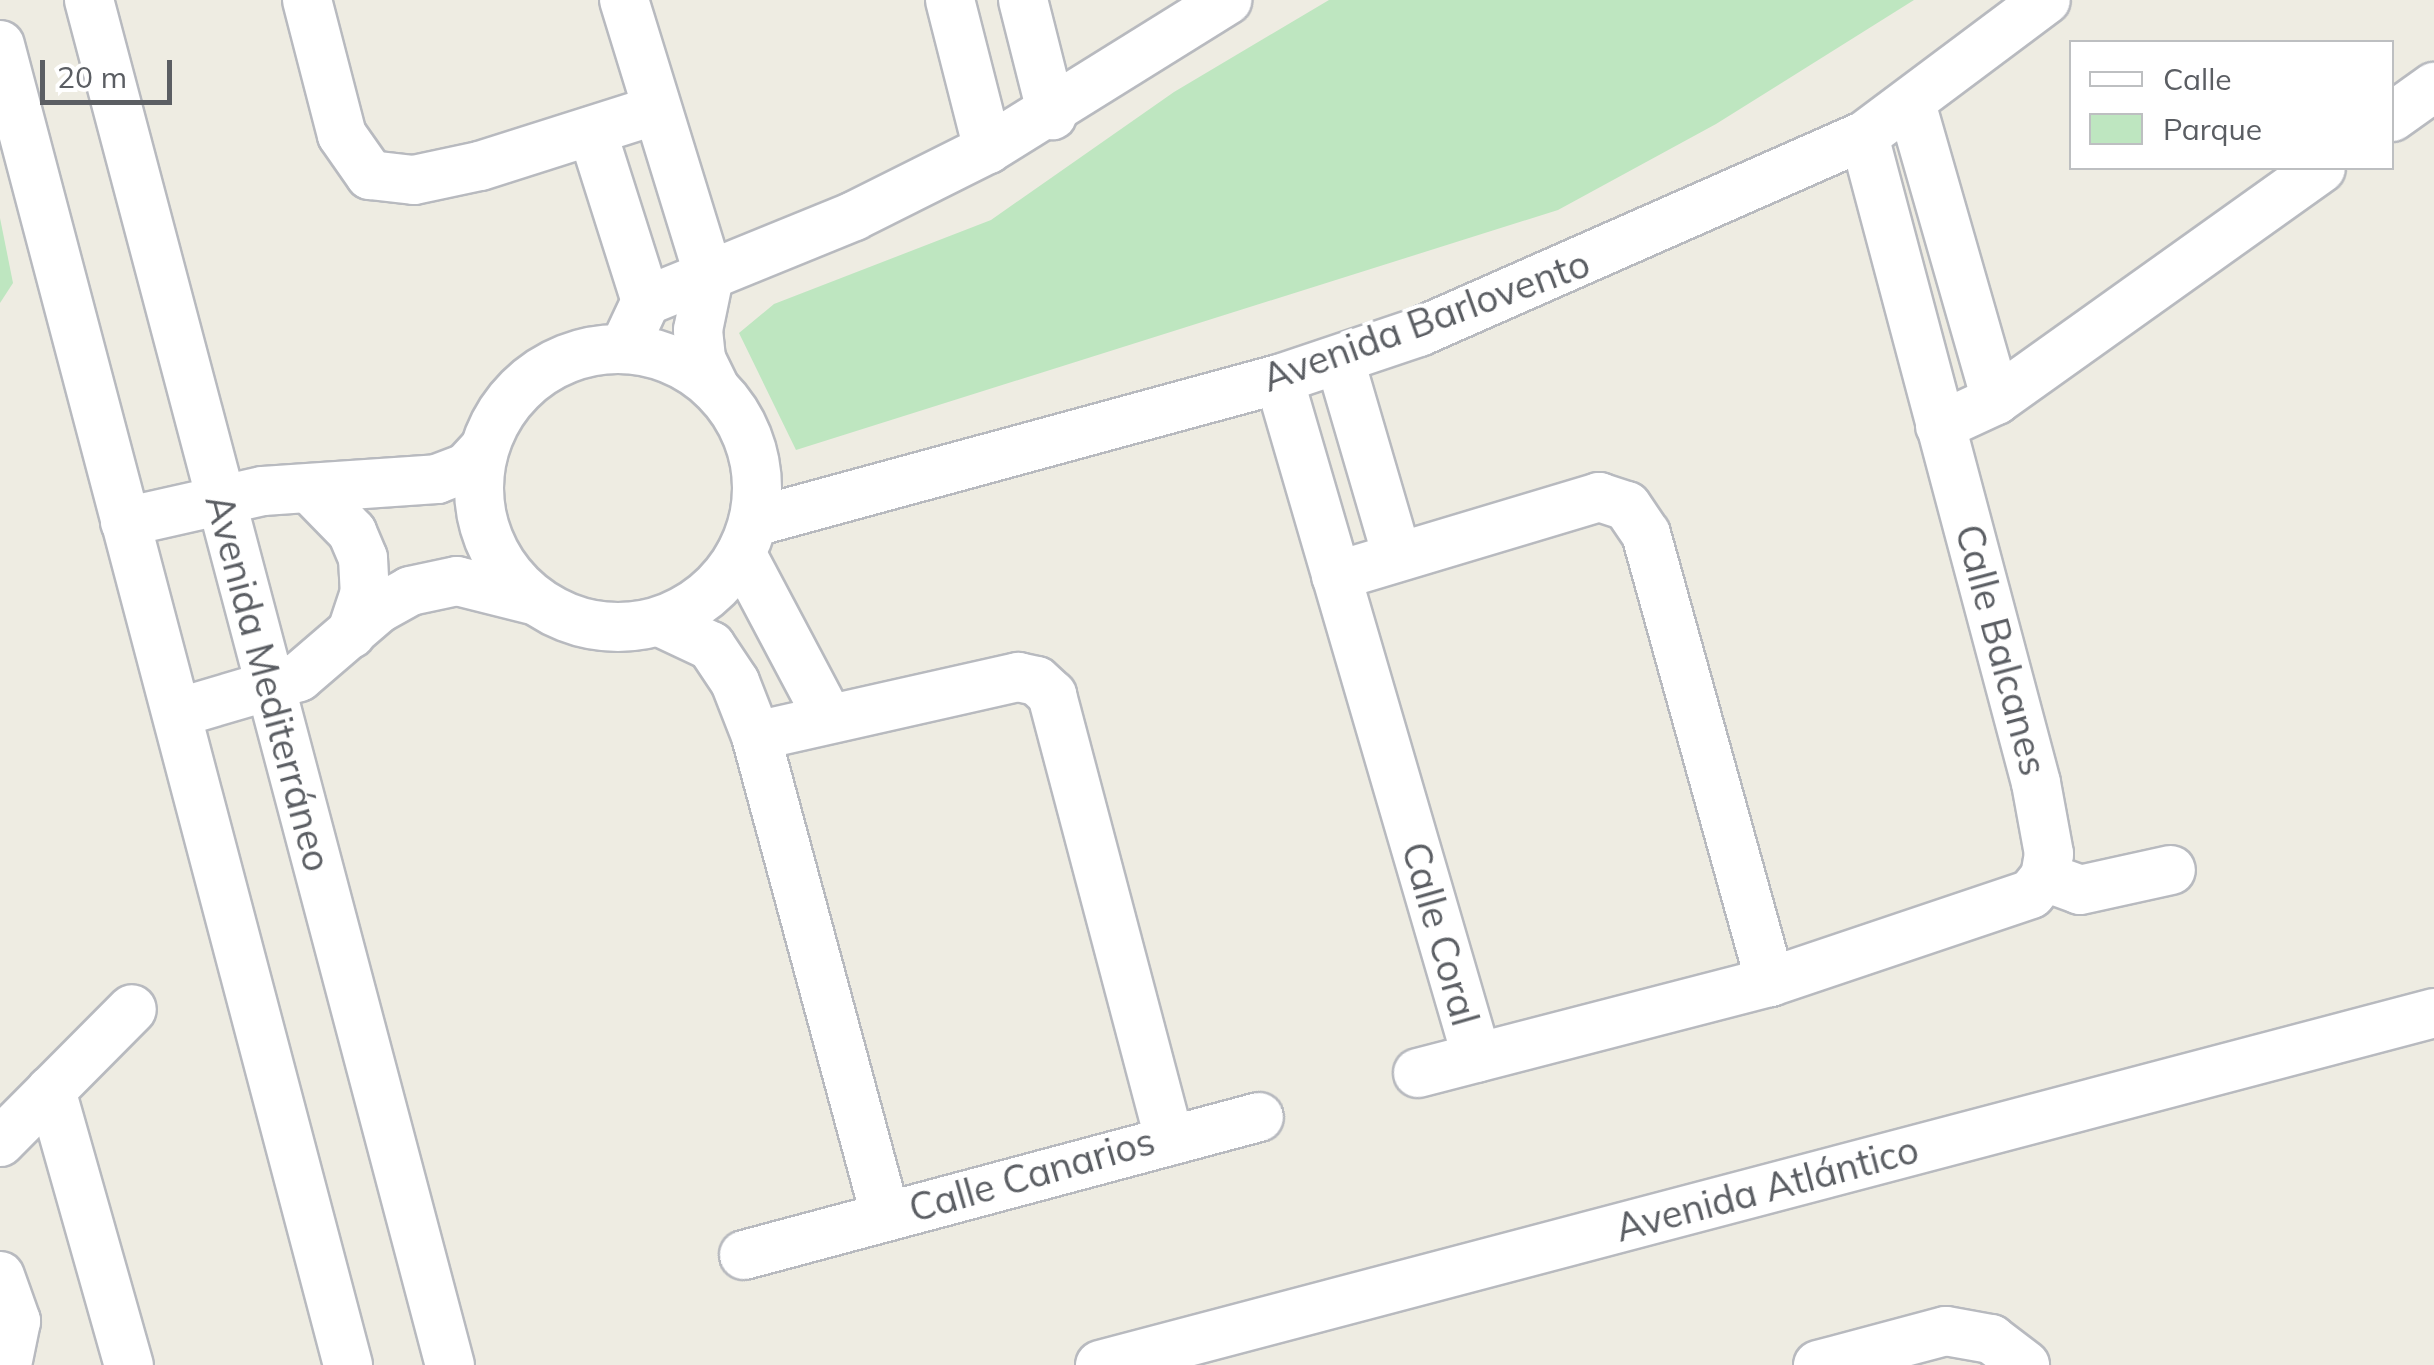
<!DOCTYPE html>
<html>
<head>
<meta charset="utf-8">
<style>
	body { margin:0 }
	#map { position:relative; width:2434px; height:1365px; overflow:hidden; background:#eeece2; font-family:Mulish,sans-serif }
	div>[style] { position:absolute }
	.green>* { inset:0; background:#bee6c0 }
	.roads { filter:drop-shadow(2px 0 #b8babf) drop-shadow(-2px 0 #b8babf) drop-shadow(0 2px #b8babf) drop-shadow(0 -2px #b8babf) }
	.minor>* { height:48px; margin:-24px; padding:0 24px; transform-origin:24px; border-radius:24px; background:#fff }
	.minor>.ring { margin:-24px; padding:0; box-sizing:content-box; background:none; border:48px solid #fff; border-radius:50% }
	span { translate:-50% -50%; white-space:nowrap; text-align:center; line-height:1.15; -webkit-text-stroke:8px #fff; paint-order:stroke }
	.street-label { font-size:38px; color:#5b5e63 }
	.legend { position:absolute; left:2069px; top:40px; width:325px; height:130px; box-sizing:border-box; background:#fff; border:2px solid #bdbfc1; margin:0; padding:12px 18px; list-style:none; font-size:30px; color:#5b5e63 }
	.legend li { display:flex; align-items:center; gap:20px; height:50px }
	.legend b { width:50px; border:2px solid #bdbfc1 }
	.scale { position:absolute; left:40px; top:60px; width:132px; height:45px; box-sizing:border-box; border:5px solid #5b5e63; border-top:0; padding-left:12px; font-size:30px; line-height:35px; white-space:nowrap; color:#5b5e63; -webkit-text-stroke:8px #fff; paint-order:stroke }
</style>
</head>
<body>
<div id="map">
	<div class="green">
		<i style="clip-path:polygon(1329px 0,1914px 0,1716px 124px,1558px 210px,796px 450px,739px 333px,774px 304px,991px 220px,1174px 92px)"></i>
		<i style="clip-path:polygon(0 218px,13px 283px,0 303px)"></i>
	</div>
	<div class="roads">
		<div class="minor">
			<i style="left:89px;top:0;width:1412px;rotate:75.19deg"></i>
			<i style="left:307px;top:0;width:139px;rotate:75.5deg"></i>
			<i style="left:342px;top:135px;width:49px;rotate:55deg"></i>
			<i style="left:370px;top:175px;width:44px;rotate:6.5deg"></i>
			<i style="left:414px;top:180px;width:67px;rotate:-12deg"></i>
			<i style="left:480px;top:166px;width:182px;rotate:-17.6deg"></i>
			<i style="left:624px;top:0;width:290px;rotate:72.9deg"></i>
			<i style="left:709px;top:277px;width:54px;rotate:101.7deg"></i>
			<i style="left:698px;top:330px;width:29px;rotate:84deg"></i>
			<i style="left:701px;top:359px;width:32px;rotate:64deg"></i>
			<i style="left:950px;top:0;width:154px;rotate:75.7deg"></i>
			<i style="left:1023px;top:0;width:119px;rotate:75.8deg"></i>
			<i style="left:0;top:45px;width:1365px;rotate:75.23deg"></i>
			<i style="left:1911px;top:103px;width:309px;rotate:74deg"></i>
			<i style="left:2392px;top:117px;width:52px;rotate:-35.5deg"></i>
			<i style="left:592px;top:131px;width:178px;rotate:72.4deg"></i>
			<i style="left:1864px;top:136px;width:669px;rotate:75.11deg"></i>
			<i style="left:2036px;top:783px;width:72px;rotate:79.6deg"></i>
			<i style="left:2049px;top:854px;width:23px;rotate:100deg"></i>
			<i style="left:624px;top:348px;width:52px;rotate:-64.9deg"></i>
			<i style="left:646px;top:301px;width:225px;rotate:-22.2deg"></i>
			<i style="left:854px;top:216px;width:150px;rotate:-26.6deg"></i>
			<i style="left:988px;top:149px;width:282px;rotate:-31.9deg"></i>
			<i class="ring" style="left:479px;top:349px;width:230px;height:230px"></i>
			<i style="left:1340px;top:361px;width:203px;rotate:73.7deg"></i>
			<i style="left:1279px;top:379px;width:707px;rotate:73.74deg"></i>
			<i style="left:1940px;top:426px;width:62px;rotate:-24.9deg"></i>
			<i style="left:1996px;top:400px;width:399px;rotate:-35.5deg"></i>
			<i style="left:311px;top:490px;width:59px;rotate:45.7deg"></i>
			<i style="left:352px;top:532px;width:28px;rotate:67deg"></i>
			<i style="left:363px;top:558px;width:34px;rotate:87deg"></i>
			<i style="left:365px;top:592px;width:44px;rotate:108.4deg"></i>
			<i style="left:125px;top:522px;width:141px;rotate:-12.7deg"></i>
			<i style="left:263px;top:491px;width:174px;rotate:-3.9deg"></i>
			<i style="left:437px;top:479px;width:31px;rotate:-21deg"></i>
			<i style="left:466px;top:468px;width:26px;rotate:-47deg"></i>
			<i style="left:754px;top:522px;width:544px;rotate:-15.24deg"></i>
			<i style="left:1279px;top:379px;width:148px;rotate:-18.6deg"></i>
			<i style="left:1419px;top:332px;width:486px;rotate:-23.8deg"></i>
			<i style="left:1864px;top:136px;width:227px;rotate:-36.8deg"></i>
			<i style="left:741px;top:553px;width:186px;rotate:62.1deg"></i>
			<i style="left:1336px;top:576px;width:275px;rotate:-16.7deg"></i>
			<i style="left:1599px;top:497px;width:29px;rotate:18deg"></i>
			<i style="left:1627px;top:506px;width:34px;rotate:56deg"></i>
			<i style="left:1646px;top:534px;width:465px;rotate:74.5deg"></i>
			<i style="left:662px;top:623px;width:54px;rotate:25.1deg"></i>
			<i style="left:711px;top:646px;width:43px;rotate:56.3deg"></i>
			<i style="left:735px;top:682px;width:58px;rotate:68.7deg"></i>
			<i style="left:756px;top:736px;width:498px;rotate:74.9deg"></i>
			<i style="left:177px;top:713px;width:127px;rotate:-16.4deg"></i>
			<i style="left:299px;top:677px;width:104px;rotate:-40.7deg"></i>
			<i style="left:378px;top:609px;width:37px;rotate:-29deg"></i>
			<i style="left:410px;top:591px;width:48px;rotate:-12deg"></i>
			<i style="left:457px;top:581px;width:78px;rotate:14deg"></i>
			<i style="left:756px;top:736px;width:269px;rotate:-12.7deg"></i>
			<i style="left:1018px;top:677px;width:19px;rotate:12deg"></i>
			<i style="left:1037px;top:681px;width:21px;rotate:43deg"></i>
			<i style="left:1052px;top:695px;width:461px;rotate:75.2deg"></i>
			<i style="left:2045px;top:877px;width:37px;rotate:20deg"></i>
			<i style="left:2080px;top:890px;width:93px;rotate:-12.4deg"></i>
			<i style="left:1418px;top:1073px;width:364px;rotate:-14.5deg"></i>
			<i style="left:1770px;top:982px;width:275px;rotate:-18.6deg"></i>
			<i style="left:2031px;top:894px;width:22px;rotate:-51deg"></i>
			<i style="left:51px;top:1090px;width:286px;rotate:74.2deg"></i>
			<i style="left:0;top:1142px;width:187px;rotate:-45.2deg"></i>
			<i style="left:744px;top:1255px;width:533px;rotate:-15deg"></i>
			<i style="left:0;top:1276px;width:48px;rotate:70.4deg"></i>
			<i style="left:16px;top:1321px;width:45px;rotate:101.6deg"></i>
			<i style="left:1100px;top:1365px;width:1380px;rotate:-14.78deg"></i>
			<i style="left:1818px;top:1365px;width:132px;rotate:-14.9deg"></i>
			<i style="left:1946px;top:1331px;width:46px;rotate:10.1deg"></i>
			<i style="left:1991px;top:1339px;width:43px;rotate:37.4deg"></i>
		</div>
	</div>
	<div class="street-label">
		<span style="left:1426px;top:321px;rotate:-20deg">Avenida Barlovento</span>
		<span style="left:2001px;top:650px;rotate:75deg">Calle Balcanes</span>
		<span style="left:268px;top:683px;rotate:75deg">Avenida Mediterráneo</span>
		<span style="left:1440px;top:934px;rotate:74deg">Calle Coral</span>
		<span style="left:1032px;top:1175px;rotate:-16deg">Calle Canarios</span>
		<span style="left:1767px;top:1189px;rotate:-15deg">Avenida Atlántico</span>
	</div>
	<ul class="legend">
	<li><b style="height:12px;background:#fff"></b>Calle</li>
	<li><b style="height:28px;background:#bee6c0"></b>Parque</li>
	</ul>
	<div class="scale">20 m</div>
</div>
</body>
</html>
